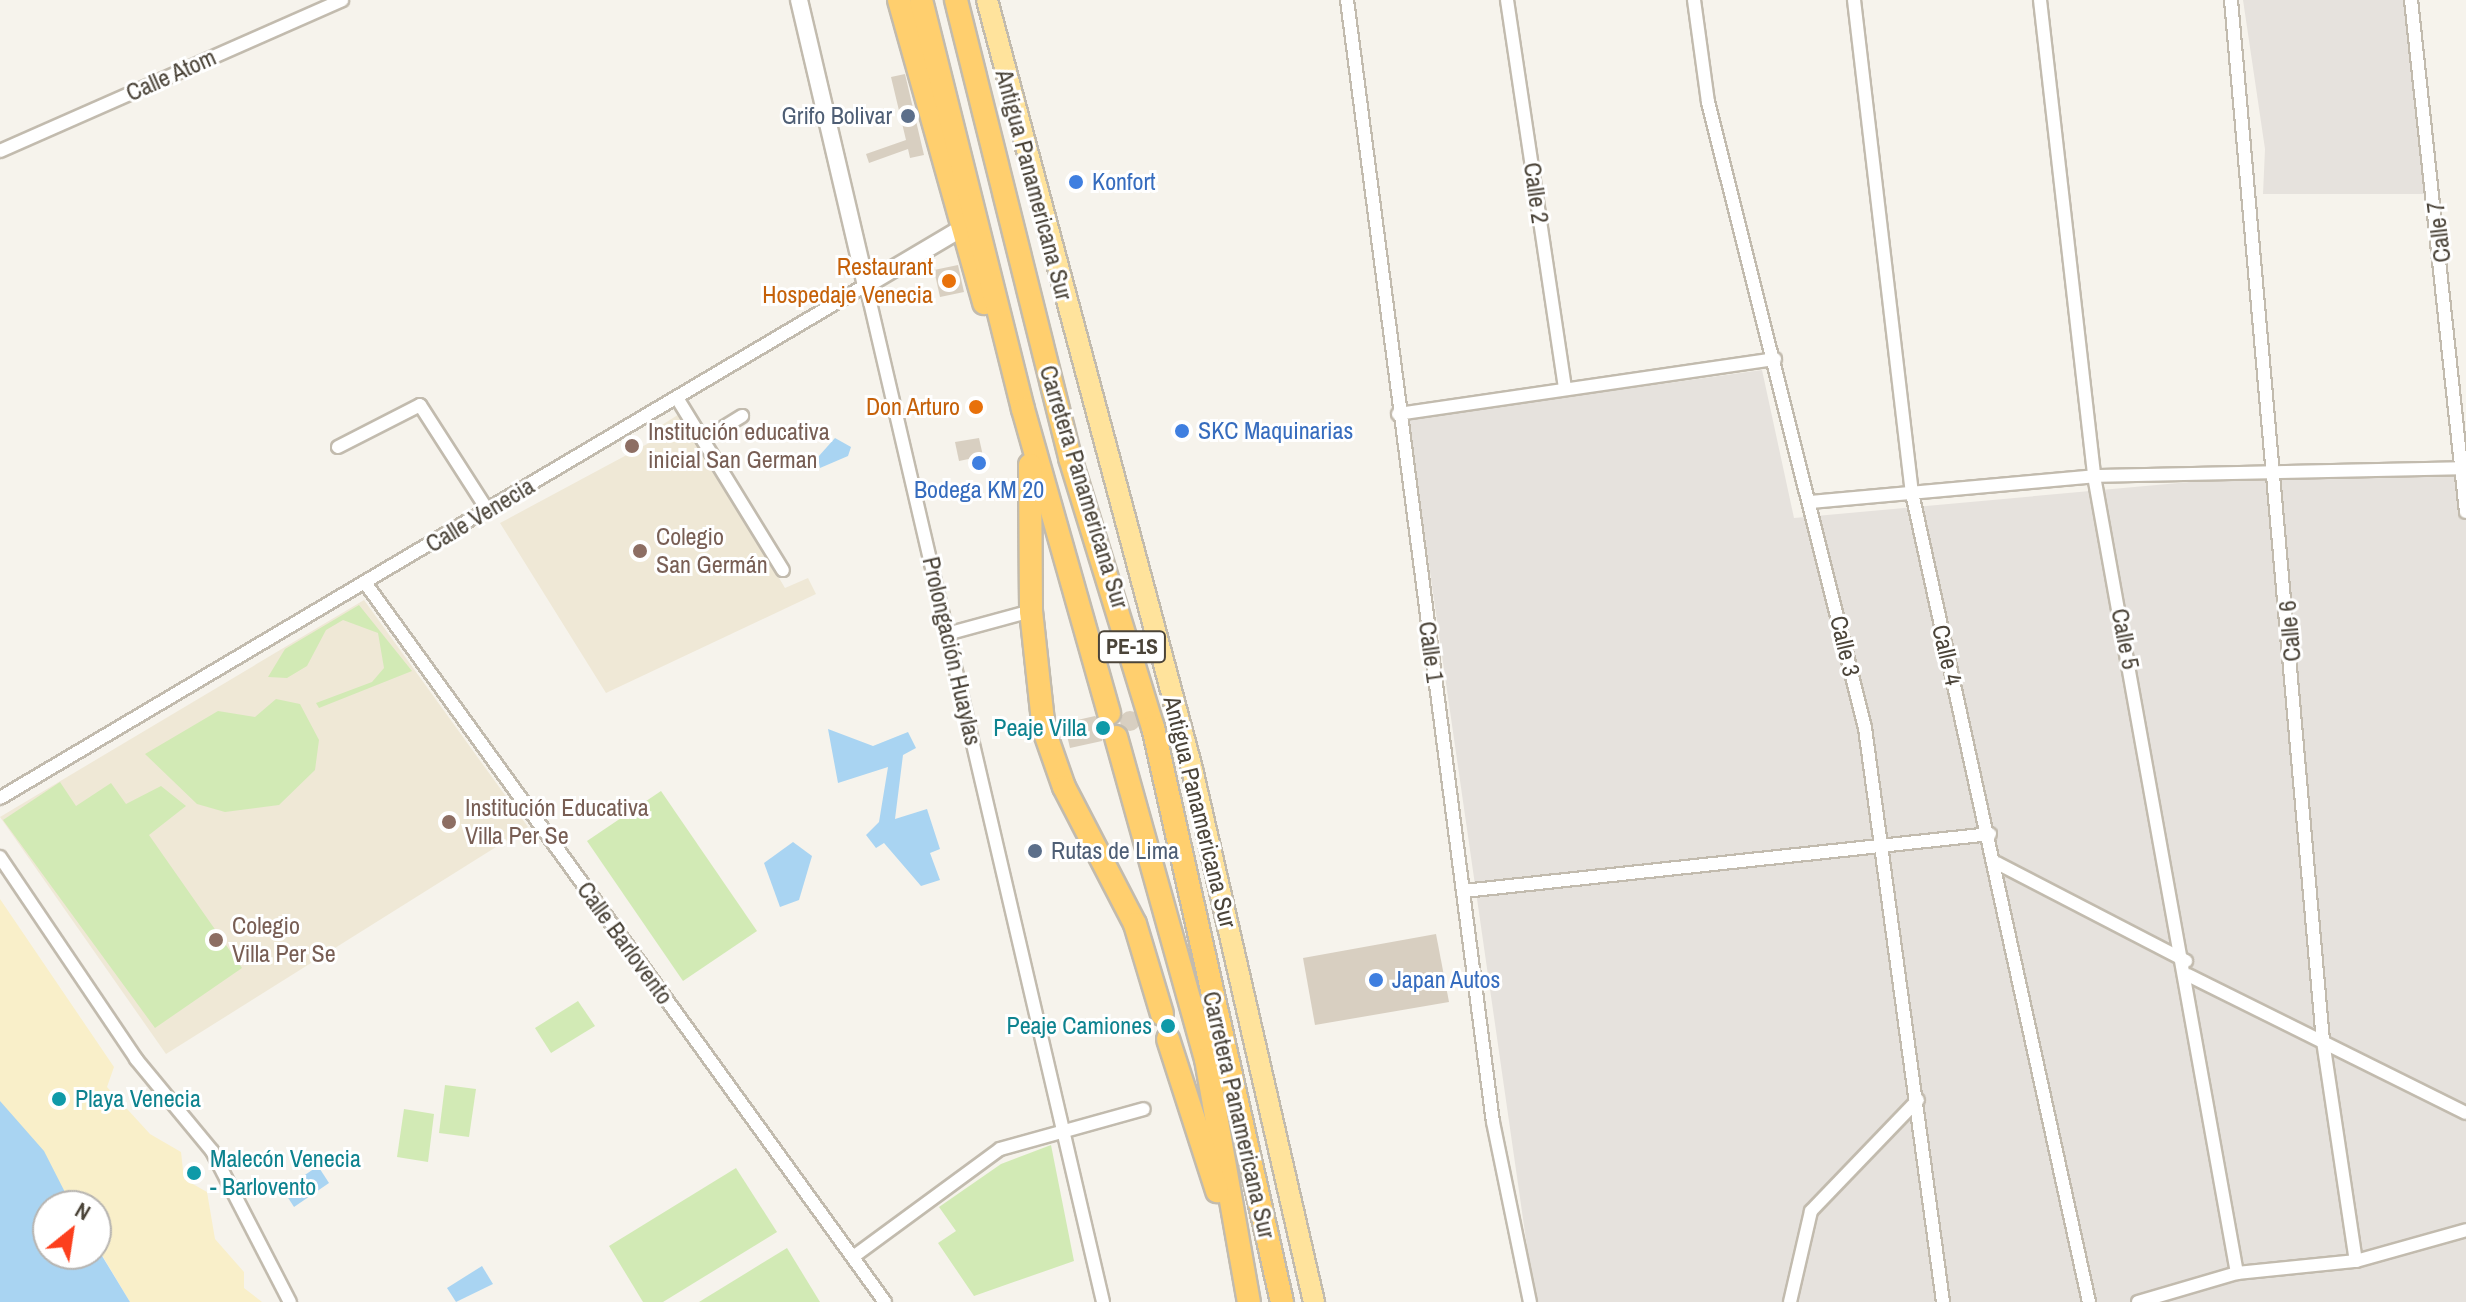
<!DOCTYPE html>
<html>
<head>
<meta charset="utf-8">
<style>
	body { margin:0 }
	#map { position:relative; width:2466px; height:1302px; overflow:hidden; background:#f6f3ec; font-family:"Archivo Narrow",sans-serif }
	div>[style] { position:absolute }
	.industrial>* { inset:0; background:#e6e2dd }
	.education>* { inset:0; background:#efe8d6 }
	.green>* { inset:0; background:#d2eab5 }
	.sand>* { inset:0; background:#f9efc9 }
	.water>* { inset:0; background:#a9d4f2 }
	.building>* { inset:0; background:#d8cfc1 }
	.round { border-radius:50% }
	.roads { filter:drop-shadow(2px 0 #c2bbae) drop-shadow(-2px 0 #c2bbae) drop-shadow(0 2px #c2bbae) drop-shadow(0 -2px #c2bbae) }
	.minor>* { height:12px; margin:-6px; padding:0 6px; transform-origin:6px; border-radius:6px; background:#fff }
	.tertiary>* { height:16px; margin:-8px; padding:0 8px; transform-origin:8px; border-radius:8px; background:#fff }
	.primary>* { height:20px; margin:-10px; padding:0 10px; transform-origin:10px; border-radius:10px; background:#ffe39c }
	.motorway>* { height:22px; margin:-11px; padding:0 11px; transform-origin:11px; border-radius:11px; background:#ffcf6e }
	.dots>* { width:22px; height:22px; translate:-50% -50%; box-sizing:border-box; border:4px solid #fff; border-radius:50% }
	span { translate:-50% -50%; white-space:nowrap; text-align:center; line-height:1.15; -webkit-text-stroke:6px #fff; paint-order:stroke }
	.shield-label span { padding:2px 6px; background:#fff; border:2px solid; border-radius:6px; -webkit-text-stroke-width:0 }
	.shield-label { font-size:22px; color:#4b4439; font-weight:700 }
	.street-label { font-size:24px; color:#4b4439 }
	.service-label { font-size:24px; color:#4e5e75 }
	.right { translate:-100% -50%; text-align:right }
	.left { translate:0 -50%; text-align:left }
	.shop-label { font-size:24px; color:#366cbe }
	.food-label { font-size:24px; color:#c56008 }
	.education-label { font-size:24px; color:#785e54 }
	.culture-label { font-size:24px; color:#0d838f }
	.north { position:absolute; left:32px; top:1190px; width:80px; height:80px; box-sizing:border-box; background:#fff; border:2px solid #b7b4b0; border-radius:50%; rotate:30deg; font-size:22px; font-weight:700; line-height:32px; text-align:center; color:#4b4439 }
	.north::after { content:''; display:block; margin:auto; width:28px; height:36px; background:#fc3f1d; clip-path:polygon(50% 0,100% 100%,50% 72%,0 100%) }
</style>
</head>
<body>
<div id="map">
	<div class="industrial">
		<i style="clip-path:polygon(2243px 0,2406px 0,2431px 194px,2263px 194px,2265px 149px)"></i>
		<i style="clip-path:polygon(1762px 370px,1794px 518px,2267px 475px,2466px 476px,2466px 1302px,1535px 1302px,1408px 419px)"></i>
	</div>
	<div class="education">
		<i style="clip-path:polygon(681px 413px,785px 588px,808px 578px,816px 594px,606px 693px,500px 523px,649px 443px,657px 428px)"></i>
		<i style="clip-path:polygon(364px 600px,528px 827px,166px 1054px,0 817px)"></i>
	</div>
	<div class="green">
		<i style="clip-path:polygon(359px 605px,412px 671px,319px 708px,316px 703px,372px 682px,384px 668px,378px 633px,343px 620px,326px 630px,307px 666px,287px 678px,268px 677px,285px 649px)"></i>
		<i style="clip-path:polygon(276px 699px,300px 704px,319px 740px,315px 770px,279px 805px,225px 812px,197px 804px,145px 754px,218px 711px,255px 717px)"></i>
		<i style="clip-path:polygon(60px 782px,76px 806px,111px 783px,126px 804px,161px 786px,186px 806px,149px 835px,242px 968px,155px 1028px,3px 820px)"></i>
		<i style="clip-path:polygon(661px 791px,757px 931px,683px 981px,587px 841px)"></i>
		<i style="clip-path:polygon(578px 1001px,595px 1026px,551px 1053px,535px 1028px)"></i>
		<i style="clip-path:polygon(445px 1085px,476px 1089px,469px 1137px,439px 1133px)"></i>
		<i style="clip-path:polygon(404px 1109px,434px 1114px,428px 1162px,397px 1157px)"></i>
		<i style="clip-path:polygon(1051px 1145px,1074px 1261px,974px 1296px,938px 1243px,956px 1231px,939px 1207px,1001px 1164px)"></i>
		<i style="clip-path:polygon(736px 1168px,777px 1232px,663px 1302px,643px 1302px,609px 1246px)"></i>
		<i style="clip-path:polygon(787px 1248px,820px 1302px,699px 1302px)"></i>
	</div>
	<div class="sand">
		<i style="clip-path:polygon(0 899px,114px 1067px,107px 1087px,150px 1134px,181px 1152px,184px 1179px,207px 1192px,215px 1239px,244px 1272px,244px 1288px,262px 1302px,130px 1302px,96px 1245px,96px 1206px,73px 1206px,0 1101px)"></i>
	</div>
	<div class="water">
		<i style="clip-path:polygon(835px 438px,851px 447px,848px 456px,820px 468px,818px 457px)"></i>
		<i style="clip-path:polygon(828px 729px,873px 746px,908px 732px,916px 748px,903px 755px,895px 819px,927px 809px,940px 849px,930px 853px,940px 880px,921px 886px,884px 843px,876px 848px,866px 835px,879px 822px,888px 767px,838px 783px)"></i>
		<i style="clip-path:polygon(793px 842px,812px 856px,799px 900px,780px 907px,764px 863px)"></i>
		<i style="clip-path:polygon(0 1101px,44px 1151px,72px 1206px,48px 1206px,48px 1254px,96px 1254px,96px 1246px,130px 1302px,0 1302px)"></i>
		<i style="clip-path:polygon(318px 1166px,329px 1183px,294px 1207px,283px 1190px)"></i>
		<i style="clip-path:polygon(482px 1266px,493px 1284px,456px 1302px,447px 1288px)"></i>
	</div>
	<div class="building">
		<i style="clip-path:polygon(905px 74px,924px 155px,910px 158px,908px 149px,869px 163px,866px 154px,906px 140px,891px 77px)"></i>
		<i style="clip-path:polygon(958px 265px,964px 292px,940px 297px,934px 270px)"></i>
		<i style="clip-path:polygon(979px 438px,983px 456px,959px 461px,955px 442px)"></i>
		<i class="round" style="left:1120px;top:711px;width:20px;height:20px"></i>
		<i style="clip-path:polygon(1095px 716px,1107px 727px,1102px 741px,1070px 748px,1064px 723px)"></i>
		<i style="clip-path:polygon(1436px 934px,1449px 1002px,1315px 1025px,1303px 958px)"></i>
	</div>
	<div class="roads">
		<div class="minor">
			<i style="left:1347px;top:0;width:1131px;rotate:82.59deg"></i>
			<i style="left:1493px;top:1122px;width:184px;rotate:78.4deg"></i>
			<i style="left:1507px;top:0;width:391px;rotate:81.5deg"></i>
			<i style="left:1694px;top:0;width:103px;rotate:82.2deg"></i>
			<i style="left:1708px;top:102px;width:645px;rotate:75.92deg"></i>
			<i style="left:1865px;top:728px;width:579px;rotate:82.26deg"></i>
			<i style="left:1854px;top:0;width:496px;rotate:83.3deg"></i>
			<i style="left:1912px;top:493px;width:828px;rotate:77.66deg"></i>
			<i style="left:2040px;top:0;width:479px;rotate:83.5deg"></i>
			<i style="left:2094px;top:476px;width:810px;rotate:79.83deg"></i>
			<i style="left:2231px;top:0;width:1045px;rotate:84.95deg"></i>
			<i style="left:2323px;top:1041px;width:222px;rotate:81.5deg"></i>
			<i style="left:2411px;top:0;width:515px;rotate:83.87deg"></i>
			<i style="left:0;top:151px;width:374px;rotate:-23.8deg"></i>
			<i style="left:677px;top:398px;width:202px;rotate:58.4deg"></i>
			<i style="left:1398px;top:414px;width:381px;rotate:-8.3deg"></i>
			<i style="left:703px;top:440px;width:46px;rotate:-31.6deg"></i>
			<i style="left:338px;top:447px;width:92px;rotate:-27.1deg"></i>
			<i style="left:420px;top:405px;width:126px;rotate:57.3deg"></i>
			<i style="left:1811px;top:502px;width:284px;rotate:-5.2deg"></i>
			<i style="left:2094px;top:476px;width:372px;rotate:-1.2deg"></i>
			<i style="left:366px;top:584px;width:886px;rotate:54.14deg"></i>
			<i style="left:947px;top:634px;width:87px;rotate:-15.3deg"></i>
			<i style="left:0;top:798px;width:1007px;rotate:-30.64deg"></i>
			<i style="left:866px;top:285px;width:1044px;rotate:76.88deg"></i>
			<i style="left:0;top:857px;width:244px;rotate:56deg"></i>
			<i style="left:136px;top:1059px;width:119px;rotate:50.4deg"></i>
			<i style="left:212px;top:1151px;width:170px;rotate:62.7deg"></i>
			<i style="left:1997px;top:863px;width:213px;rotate:27.4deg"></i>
			<i style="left:1464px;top:891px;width:529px;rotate:-6.18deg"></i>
			<i style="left:2188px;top:975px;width:310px;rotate:26.4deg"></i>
			<i style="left:853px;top:1257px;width:182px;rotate:-36.3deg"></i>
			<i style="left:1000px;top:1149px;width:149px;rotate:-15.5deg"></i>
			<i style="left:1790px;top:1302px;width:93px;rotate:-77deg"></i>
			<i style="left:1811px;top:1211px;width:154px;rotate:-46.1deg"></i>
			<i style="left:2138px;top:1302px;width:103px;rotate:-16.3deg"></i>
			<i style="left:2237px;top:1273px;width:120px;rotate:-5.8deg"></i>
			<i style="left:2356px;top:1261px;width:114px;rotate:-15.7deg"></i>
		</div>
		<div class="tertiary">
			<i style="left:799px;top:0;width:293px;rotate:76.8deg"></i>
			<i style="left:866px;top:285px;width:108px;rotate:-30.6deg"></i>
		</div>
		<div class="primary">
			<i style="left:987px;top:0;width:796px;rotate:75.07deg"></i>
			<i style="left:1192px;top:769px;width:547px;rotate:77.11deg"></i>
		</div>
		<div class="motorway">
			<i style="left:899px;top:0;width:315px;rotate:74.3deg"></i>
			<i style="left:921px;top:0;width:422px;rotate:76deg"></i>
			<i style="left:1023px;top:409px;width:316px;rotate:74.2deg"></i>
			<i style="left:956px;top:0;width:472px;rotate:76deg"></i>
			<i style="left:1070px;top:458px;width:282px;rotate:72.9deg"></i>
			<i style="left:1153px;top:727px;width:589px;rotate:77.36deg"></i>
			<i style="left:1030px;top:465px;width:146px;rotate:89.6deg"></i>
			<i style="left:1031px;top:611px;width:120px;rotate:83.8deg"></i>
			<i style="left:1044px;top:730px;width:60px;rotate:70.7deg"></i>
			<i style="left:1064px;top:787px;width:154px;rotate:62.6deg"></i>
			<i style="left:1135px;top:924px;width:94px;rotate:73.3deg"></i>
			<i style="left:1116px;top:737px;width:334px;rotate:74.4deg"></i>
			<i style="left:1206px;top:1059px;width:247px;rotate:80deg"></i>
			<i style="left:1168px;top:1039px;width:160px;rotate:72.1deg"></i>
		</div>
	</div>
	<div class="dots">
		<i style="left:908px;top:116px;background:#5c6f8a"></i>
		<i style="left:1076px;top:182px;background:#3f7fe0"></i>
		<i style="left:949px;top:281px;background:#e8710a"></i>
		<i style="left:976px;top:407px;background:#e8710a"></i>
		<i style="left:1182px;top:431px;background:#3f7fe0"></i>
		<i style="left:632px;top:446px;background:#8d6e63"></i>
		<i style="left:979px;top:463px;background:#3f7fe0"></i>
		<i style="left:640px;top:551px;background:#8d6e63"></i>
		<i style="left:1103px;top:728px;background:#0f9aa8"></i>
		<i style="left:449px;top:822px;background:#8d6e63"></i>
		<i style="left:1035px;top:851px;background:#5c6f8a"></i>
		<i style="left:216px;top:940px;background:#8d6e63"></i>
		<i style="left:1376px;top:980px;background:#3f7fe0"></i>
		<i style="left:1168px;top:1026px;background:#0f9aa8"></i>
		<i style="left:59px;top:1099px;background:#0f9aa8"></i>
		<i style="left:194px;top:1173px;background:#0f9aa8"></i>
	</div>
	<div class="shield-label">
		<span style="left:1132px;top:647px">PE-1S</span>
	</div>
	<div class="street-label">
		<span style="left:171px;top:75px;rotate:-24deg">Calle Atom</span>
		<span style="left:1034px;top:185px;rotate:75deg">Antigua Panamericana Sur</span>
		<span style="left:1536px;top:193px;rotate:82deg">Calle 2</span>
		<span style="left:2439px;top:232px;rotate:-97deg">Calle 7</span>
		<span style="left:1084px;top:487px;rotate:73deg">Carretera Panamericana Sur</span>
		<span style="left:480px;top:515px;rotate:-31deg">Calle Venecia</span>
		<span style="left:2290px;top:631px;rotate:-95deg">Calle 6</span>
		<span style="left:2125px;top:639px;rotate:79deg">Calle 5</span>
		<span style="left:1845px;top:646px;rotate:77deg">Calle 3</span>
		<span style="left:952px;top:651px;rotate:77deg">Prolongación Huaylas</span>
		<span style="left:1431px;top:652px;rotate:82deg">Calle 1</span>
		<span style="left:1947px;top:655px;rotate:77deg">Calle 4</span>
		<span style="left:1200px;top:812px;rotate:76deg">Antigua Panamericana Sur</span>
		<span style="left:625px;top:943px;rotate:54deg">Calle Barlovento</span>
		<span style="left:1239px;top:1115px;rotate:77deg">Carretera Panamericana Sur</span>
	</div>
	<div class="service-label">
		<span class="right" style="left:892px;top:116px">Grifo Bolivar</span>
		<span class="left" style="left:1051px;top:851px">Rutas de Lima</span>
	</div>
	<div class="shop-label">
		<span class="left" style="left:1092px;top:182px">Konfort</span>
		<span class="left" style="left:1198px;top:431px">SKC Maquinarias</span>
		<span style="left:979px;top:490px">Bodega KM 20</span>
		<span class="left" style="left:1392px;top:980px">Japan Autos</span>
	</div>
	<div class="food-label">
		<span class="right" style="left:933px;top:281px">Restaurant<br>Hospedaje Venecia</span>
		<span class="right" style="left:960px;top:407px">Don Arturo</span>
	</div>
	<div class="education-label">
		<span class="left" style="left:648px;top:446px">Institución educativa<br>inicial San German</span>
		<span class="left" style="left:656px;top:551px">Colegio<br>San Germán</span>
		<span class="left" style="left:465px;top:822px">Institución Educativa<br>Villa Per Se</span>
		<span class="left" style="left:232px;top:940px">Colegio<br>Villa Per Se</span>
	</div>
	<div class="culture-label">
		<span class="right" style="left:1087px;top:728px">Peaje Villa</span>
		<span class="right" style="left:1152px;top:1026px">Peaje Camiones</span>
		<span class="left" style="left:75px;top:1099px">Playa Venecia</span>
		<span class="left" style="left:210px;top:1173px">Malecón Venecia<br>- Barlovento</span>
	</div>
	<div class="north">N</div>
</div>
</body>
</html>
